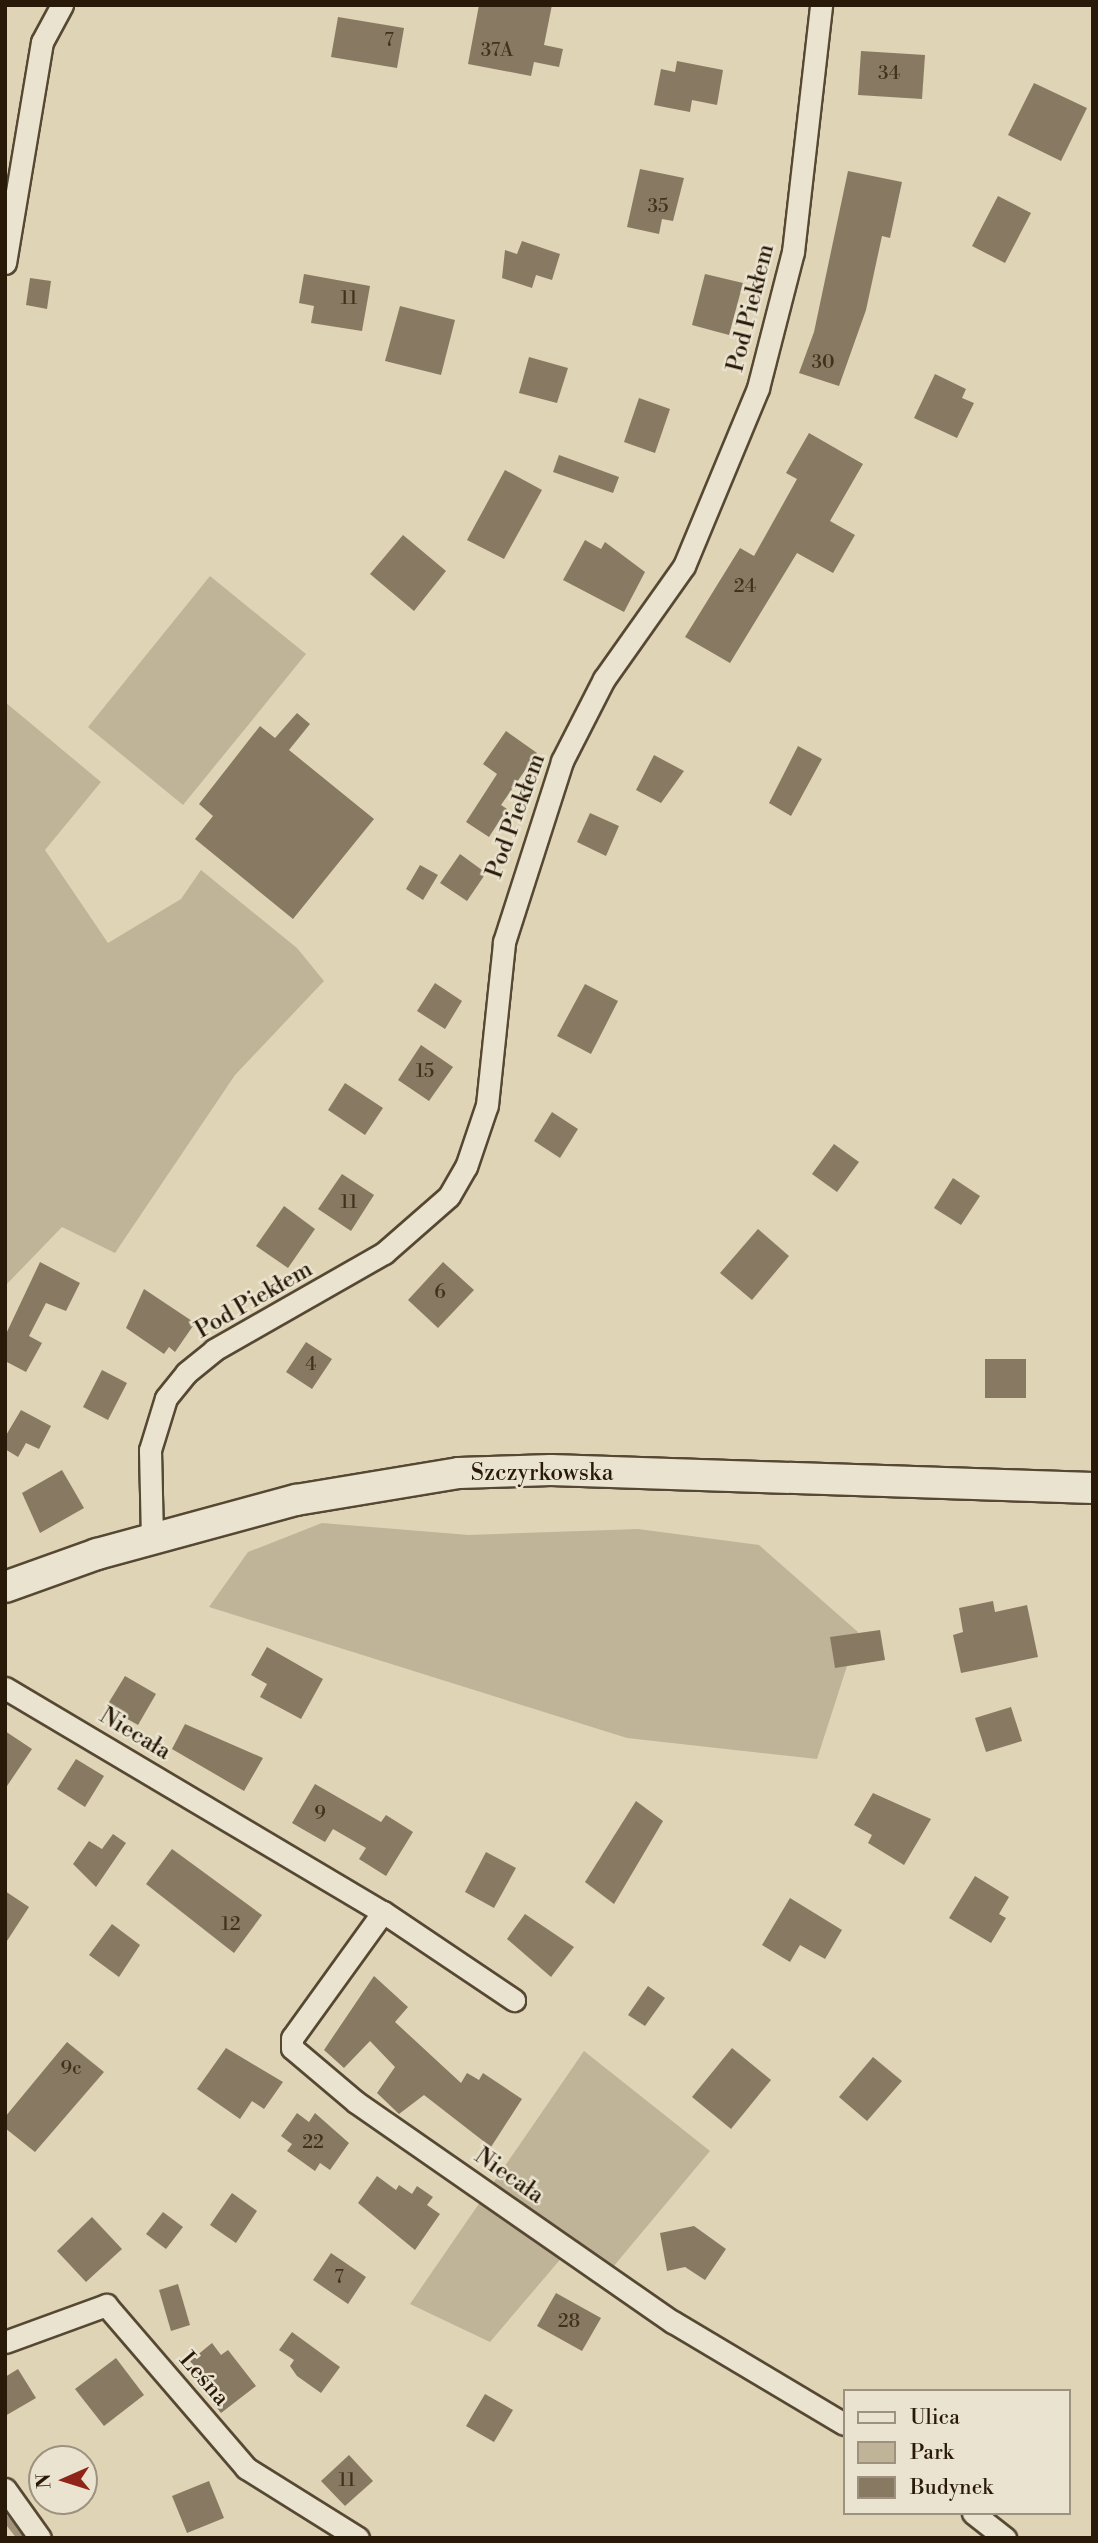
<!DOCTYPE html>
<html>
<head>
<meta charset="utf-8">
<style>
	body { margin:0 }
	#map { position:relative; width:1098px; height:2543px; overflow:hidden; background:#dfd4b5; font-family:"Libre Bodoni",serif }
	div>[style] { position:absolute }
	.green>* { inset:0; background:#c0b498 }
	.stream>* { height:7px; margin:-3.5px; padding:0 3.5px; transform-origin:3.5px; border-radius:3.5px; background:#a1947a }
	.building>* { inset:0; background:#887a62 }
	.roads { filter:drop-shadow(2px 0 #564833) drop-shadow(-2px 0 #564833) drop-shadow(0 2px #564833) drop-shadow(0 -2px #564833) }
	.street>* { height:21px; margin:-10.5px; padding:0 10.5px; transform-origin:10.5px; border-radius:10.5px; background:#eae3cf }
	.secondary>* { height:30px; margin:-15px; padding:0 15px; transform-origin:15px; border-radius:15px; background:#eae3cf }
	span { translate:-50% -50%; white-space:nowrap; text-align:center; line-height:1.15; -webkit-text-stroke:5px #eae3cf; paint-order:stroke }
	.number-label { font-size:19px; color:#41311e }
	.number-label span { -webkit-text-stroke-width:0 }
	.street-label { font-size:23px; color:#291908 }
	.frame { position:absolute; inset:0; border:7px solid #291908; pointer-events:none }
	.legend { position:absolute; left:843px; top:2389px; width:228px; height:126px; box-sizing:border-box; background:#eae3cf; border:2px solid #9d927f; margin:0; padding:9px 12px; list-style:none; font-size:21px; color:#291908 }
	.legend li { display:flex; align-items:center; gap:14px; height:35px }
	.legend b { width:35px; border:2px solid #9d927f }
	.north { position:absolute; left:28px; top:2445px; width:70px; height:70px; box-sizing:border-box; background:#eae3cf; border:2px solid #9d927f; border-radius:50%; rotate:267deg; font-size:19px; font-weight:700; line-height:28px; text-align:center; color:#291908 }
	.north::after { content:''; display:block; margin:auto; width:24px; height:32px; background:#8f2418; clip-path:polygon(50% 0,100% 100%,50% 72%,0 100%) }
</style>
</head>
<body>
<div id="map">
	<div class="green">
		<i style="clip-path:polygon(210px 576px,306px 654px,183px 805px,88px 727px)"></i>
		<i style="clip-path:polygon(5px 702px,101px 782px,45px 850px,108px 943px,181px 899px,201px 870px,297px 948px,324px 981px,235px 1075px,115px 1253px,62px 1227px,5px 1286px)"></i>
		<i style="clip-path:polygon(322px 1523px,469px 1535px,638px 1529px,759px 1545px,858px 1632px,817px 1759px,627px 1738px,209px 1607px,248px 1552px)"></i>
		<i style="clip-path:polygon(584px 2051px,710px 2151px,613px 2267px,564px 2255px,490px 2342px,410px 2304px)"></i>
	</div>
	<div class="stream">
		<i style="left:5px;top:2518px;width:23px;rotate:52deg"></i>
	</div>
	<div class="building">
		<i style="clip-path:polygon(479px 5px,552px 5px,544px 45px,563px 49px,559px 67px,534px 62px,531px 76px,468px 64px)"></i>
		<i style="clip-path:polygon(338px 17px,404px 28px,397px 68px,331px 57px)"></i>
		<i style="clip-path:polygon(861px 51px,925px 55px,922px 99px,858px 95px)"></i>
		<i style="clip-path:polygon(677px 61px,723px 70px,717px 105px,692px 100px,690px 112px,654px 105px,661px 69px,675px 72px)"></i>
		<i style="clip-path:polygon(1034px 83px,1087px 108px,1061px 161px,1008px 135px)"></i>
		<i style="clip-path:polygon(640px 169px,684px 178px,673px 221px,662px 219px,659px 234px,627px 227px)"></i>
		<i style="clip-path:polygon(848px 171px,902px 182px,890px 238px,882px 236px,866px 310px,839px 386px,799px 373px,814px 332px)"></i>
		<i style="clip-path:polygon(998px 196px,1031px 213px,1005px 263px,972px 246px)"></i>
		<i style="clip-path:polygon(522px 241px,560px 254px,552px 280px,536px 275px,532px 288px,502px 278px,505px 250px,517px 254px)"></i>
		<i style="clip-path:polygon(304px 274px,370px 286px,362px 331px,311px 323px,314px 306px,299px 303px)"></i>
		<i style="clip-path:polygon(705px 274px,743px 283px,729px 335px,692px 325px)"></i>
		<i style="clip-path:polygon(30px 278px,51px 281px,47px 309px,26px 305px)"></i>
		<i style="clip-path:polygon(400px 306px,455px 320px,441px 375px,385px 361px)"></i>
		<i style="clip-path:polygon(529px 357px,568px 368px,557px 403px,519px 393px)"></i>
		<i style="clip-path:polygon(935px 374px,966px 389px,962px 398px,974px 403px,957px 438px,914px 418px)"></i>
		<i style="clip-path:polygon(639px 398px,670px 409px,655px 453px,624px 442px)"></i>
		<i style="clip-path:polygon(809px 433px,863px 464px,830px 521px,855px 535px,833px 573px,797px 553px,730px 663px,685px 637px,740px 548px,754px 556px,797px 479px,786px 473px)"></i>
		<i style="clip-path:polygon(559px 455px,619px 477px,613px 493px,553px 472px)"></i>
		<i style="clip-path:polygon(505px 470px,542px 490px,504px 559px,467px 540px)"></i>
		<i style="clip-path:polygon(403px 535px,446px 571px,414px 611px,370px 574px)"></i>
		<i style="clip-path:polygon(585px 540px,601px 549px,605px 542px,645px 572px,624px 612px,563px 580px)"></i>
		<i style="clip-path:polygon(297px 713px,310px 724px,289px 750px,374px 819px,293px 919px,195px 839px,213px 816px,199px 804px,260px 726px,275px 738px)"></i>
		<i style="clip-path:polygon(506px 731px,537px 753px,501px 805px,507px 809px,489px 837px,466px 822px,497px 774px,483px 764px)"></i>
		<i style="clip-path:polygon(798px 746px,822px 759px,791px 816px,769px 803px)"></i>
		<i style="clip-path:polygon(654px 755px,684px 771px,661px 803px,636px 790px)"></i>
		<i style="clip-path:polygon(590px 813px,619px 826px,606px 856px,577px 842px)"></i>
		<i style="clip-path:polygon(460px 854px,486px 873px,467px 901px,440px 883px)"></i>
		<i style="clip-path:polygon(420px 865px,438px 875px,423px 900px,406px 889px)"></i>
		<i style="clip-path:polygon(435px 983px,462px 1001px,445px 1029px,417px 1011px)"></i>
		<i style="clip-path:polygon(585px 984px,618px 1001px,591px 1054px,557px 1036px)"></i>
		<i style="clip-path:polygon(421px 1045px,453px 1067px,429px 1101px,398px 1080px)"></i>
		<i style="clip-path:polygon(345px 1083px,383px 1108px,365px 1135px,328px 1110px)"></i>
		<i style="clip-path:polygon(552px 1112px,578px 1129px,560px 1158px,534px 1141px)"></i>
		<i style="clip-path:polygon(834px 1144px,859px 1162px,837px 1192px,812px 1174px)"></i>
		<i style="clip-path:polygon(342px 1174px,374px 1195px,351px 1231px,318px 1209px)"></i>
		<i style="clip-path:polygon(953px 1178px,980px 1196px,961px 1225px,934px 1208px)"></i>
		<i style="clip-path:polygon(284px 1206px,315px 1229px,288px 1268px,256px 1246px)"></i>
		<i style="clip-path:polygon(758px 1229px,789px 1256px,752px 1300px,720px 1273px)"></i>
		<i style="clip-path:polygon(40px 1262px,80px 1283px,66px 1311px,46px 1303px,29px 1336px,42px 1343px,26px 1372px,5px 1361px,5px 1336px)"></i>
		<i style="clip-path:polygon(443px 1262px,474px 1290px,438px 1328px,408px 1300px)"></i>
		<i style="clip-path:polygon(144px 1289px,195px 1323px,175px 1352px,169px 1347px,164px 1354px,126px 1328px)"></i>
		<i style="clip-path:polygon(306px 1342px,332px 1359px,312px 1389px,286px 1372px)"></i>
		<i style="clip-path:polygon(985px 1359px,1026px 1359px,1026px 1398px,985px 1398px)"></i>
		<i style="clip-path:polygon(102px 1370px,127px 1383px,108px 1420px,83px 1407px)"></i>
		<i style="clip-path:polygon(21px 1410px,51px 1426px,39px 1449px,26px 1443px,18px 1457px,5px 1449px,5px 1437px)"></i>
		<i style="clip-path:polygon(62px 1470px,84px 1508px,40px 1533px,22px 1493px)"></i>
		<i style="clip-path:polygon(993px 1601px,995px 1612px,1027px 1605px,1038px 1657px,961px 1673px,953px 1635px,963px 1632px,959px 1608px)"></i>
		<i style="clip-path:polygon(880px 1630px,885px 1660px,835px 1668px,830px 1637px)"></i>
		<i style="clip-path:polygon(267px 1647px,323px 1679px,301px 1719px,260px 1697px,267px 1684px,251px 1675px)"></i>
		<i style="clip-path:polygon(125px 1676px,156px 1694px,138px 1725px,106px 1707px)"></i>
		<i style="clip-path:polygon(1011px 1707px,1022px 1741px,986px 1752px,975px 1718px)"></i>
		<i style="clip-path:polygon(185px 1724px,263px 1758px,244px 1791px,172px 1749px)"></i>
		<i style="clip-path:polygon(5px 1731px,32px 1749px,5px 1789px)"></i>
		<i style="clip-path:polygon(76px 1759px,104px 1776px,85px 1807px,57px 1789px)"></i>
		<i style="clip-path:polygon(315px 1784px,381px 1822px,386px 1815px,413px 1832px,386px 1876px,359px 1859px,366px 1848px,333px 1829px,325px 1842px,292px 1823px)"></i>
		<i style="clip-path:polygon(873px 1793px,931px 1819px,904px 1865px,868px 1843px,872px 1835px,854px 1825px)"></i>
		<i style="clip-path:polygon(636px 1801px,663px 1821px,614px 1904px,585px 1882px)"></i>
		<i style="clip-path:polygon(113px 1834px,126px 1843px,96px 1887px,73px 1864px,89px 1841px,102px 1849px)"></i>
		<i style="clip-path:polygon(172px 1849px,262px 1915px,234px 1953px,146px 1884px)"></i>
		<i style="clip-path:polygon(486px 1852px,516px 1868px,494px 1908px,465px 1892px)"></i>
		<i style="clip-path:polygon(975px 1876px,1009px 1897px,999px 1914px,1006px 1918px,991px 1943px,949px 1918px)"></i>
		<i style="clip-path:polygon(5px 1891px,29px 1907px,5px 1944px)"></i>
		<i style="clip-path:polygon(790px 1898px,842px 1930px,825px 1959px,800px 1945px,790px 1962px,762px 1945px)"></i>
		<i style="clip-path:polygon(525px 1914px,574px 1947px,551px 1977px,507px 1939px)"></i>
		<i style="clip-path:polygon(112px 1924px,140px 1945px,119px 1977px,89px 1955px)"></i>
		<i style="clip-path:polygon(374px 1976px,408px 2007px,395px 2022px,461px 2083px,467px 2073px,479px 2080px,483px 2073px,522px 2099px,491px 2147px,424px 2095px,399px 2114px,377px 2093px,395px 2067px,370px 2041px,344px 2068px,324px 2050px)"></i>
		<i style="clip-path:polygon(648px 1986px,665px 1998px,645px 2026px,628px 2015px)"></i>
		<i style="clip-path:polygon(67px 2042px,104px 2072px,35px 2152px,5px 2128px,5px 2117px)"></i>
		<i style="clip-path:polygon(226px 2048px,283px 2082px,264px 2109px,252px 2101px,240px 2119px,197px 2089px)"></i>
		<i style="clip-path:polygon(732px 2048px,771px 2080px,731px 2129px,692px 2097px)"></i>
		<i style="clip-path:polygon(873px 2057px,902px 2081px,867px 2121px,839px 2097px)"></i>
		<i style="clip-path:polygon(297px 2113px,309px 2122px,315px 2113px,349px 2143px,330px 2170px,320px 2163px,315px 2171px,287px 2151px,292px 2144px,281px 2136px)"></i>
		<i style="clip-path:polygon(377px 2176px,396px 2190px,399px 2185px,412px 2194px,417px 2186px,433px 2197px,427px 2205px,440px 2214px,415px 2250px,358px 2203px)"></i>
		<i style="clip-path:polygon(232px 2193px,257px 2211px,236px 2243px,210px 2225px)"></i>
		<i style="clip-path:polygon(163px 2212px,183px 2227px,166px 2249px,146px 2234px)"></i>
		<i style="clip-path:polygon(92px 2217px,122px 2249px,86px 2282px,57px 2251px)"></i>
		<i style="clip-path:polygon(694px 2226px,726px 2249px,705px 2280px,685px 2267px,667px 2271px,660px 2233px)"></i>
		<i style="clip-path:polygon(331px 2253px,366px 2277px,348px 2304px,313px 2280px)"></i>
		<i style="clip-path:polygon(178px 2284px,190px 2325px,171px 2331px,159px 2290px)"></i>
		<i style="clip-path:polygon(556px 2293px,601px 2318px,582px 2351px,537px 2326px)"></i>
		<i style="clip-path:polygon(292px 2332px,340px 2367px,321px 2393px,297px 2376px,290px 2366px,294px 2360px,279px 2350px)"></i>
		<i style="clip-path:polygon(212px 2343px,221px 2355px,228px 2350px,256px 2386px,221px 2413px,193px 2377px,199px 2373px,190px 2361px)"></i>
		<i style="clip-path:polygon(116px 2358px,144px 2395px,104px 2426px,75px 2389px)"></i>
		<i style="clip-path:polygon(18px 2369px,36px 2398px,5px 2416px,5px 2377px)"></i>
		<i style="clip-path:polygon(485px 2394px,513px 2410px,494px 2442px,466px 2426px)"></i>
		<i style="clip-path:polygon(349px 2455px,373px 2481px,345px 2506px,321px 2481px)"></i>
		<i style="clip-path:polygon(209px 2481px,224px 2518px,187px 2533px,172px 2496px)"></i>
	</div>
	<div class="roads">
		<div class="street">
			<i style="left:5px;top:263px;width:224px;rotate:-80.5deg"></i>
			<i style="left:42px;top:42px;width:42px;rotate:-61.6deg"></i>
			<i style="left:152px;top:1538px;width:88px;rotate:-91.3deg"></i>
			<i style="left:150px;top:1450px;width:54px;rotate:-72.9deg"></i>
			<i style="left:166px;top:1398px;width:32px;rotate:-51deg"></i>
			<i style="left:186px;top:1373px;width:36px;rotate:-39deg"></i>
			<i style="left:214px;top:1350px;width:196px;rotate:-29.7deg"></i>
			<i style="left:384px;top:1253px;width:86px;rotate:-41.2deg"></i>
			<i style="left:449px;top:1196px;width:34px;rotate:-60deg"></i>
			<i style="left:466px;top:1167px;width:65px;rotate:-71.3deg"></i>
			<i style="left:487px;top:1105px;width:164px;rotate:-84deg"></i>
			<i style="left:504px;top:942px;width:190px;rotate:-72.2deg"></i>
			<i style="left:562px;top:761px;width:92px;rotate:-62.9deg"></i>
			<i style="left:604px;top:679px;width:138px;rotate:-54.7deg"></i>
			<i style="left:684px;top:566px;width:193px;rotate:-67.4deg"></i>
			<i style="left:758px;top:388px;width:140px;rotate:-75.6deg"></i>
			<i style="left:793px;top:252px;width:249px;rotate:-83.5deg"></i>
			<i style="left:5px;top:1688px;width:439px;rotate:30.7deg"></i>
			<i style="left:383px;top:1912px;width:155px;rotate:125.8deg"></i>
			<i style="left:292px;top:2038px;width:10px;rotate:90deg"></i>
			<i style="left:292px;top:2048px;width:84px;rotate:40.2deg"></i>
			<i style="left:356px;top:2102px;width:386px;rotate:34.8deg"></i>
			<i style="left:673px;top:2322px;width:199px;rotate:30.8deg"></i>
			<i style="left:383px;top:1912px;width:158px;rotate:33.9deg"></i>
			<i style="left:5px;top:2342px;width:108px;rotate:-20.1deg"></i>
			<i style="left:106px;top:2305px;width:215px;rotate:49.3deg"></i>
			<i style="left:246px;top:2468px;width:132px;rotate:32deg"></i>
			<i style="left:5px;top:2489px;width:60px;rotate:54.5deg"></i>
			<i style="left:973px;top:2513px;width:41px;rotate:38deg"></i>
		</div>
		<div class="secondary">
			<i style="left:5px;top:1587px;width:98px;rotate:-19.7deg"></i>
			<i style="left:97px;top:1554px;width:206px;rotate:-15.2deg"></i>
			<i style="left:296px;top:1500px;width:165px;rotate:-9.4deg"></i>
			<i style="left:459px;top:1473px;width:92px;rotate:-1.9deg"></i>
			<i style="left:551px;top:1470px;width:542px;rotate:1.9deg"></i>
		</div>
	</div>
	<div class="number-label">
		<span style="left:389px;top:41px">7</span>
		<span style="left:497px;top:51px">37A</span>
		<span style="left:889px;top:74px">34</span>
		<span style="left:658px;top:207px">35</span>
		<span style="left:349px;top:299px">11</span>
		<span style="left:823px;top:363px">30</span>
		<span style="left:745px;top:587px">24</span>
		<span style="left:425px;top:1072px">15</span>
		<span style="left:349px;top:1203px">11</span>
		<span style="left:440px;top:1293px">6</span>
		<span style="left:311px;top:1365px">4</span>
		<span style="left:320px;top:1814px">9</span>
		<span style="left:231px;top:1925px">12</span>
		<span style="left:71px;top:2069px">9c</span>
		<span style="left:313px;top:2143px">22</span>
		<span style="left:339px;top:2278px">7</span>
		<span style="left:569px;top:2322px">28</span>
		<span style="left:347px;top:2481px">11</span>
	</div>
	<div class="street-label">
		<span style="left:751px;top:308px;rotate:-76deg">Pod Piekłem</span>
		<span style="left:516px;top:816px;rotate:-70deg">Pod Piekłem</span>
		<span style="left:254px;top:1300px;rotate:-30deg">Pod Piekłem</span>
		<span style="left:542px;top:1473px">Szczyrkowska</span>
		<span style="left:135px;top:1734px;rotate:31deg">Niecała</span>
		<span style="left:509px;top:2176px;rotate:35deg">Niecała</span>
		<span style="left:204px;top:2379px;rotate:49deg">Leśna</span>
	</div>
	<div class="frame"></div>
	<ul class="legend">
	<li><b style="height:9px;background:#eae3cf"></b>Ulica</li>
	<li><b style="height:19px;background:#c0b498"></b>Park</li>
	<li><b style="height:19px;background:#887a62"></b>Budynek</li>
	</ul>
	<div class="north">N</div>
</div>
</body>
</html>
